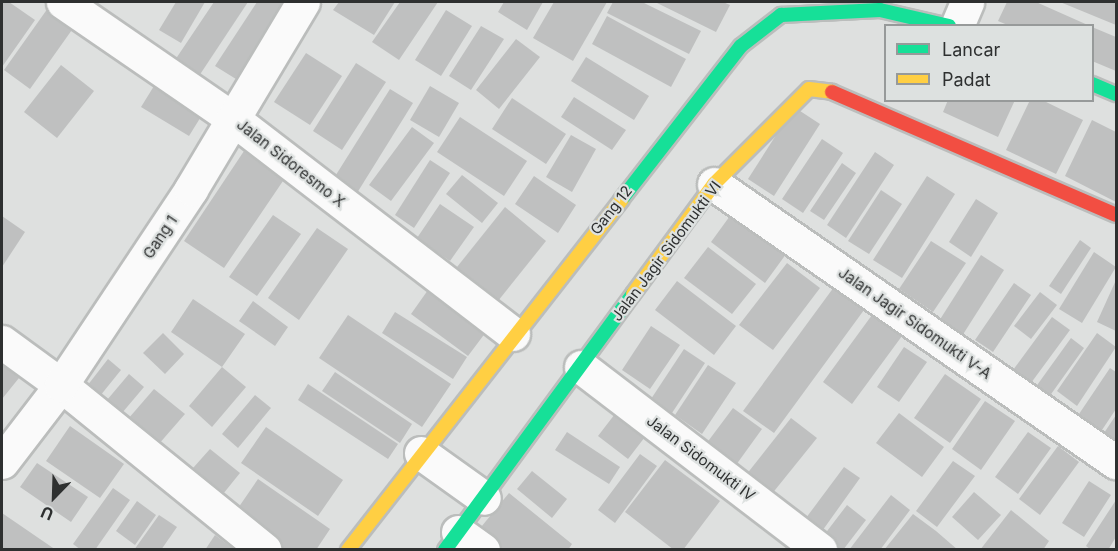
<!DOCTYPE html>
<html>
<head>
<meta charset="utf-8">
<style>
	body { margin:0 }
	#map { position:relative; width:1118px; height:551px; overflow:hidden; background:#dee0df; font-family:Inter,sans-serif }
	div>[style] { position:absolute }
	.building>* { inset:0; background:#bfc0c0 }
	.roads { filter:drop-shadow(2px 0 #bbbdbc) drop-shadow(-2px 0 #bbbdbc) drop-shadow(0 2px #bbbdbc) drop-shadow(0 -2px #bbbdbc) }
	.street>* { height:33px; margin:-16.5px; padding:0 16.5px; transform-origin:16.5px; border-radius:16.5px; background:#fafafa }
	.fast>* { height:14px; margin:-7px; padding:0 7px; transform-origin:7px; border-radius:7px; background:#16e098 }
	.slow>* { height:14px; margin:-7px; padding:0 7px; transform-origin:7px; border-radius:7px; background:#ffcf43 }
	.jam>* { height:14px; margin:-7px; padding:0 7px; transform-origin:7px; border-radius:7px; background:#f24e42 }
	span { translate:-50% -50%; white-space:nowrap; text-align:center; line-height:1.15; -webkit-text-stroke:4.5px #dde1e0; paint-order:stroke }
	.street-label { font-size:15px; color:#2e3030 }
	.frame { position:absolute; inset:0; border:3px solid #2e3030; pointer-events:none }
	.legend { position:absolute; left:884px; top:24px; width:210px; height:78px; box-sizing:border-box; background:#dde1e0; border:2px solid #979a9a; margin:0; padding:8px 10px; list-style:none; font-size:18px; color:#2e3030 }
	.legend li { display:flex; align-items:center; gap:12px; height:30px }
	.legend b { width:30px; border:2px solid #979a9a }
	.north { position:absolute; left:24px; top:467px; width:60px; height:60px; -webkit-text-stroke:4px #dde1e0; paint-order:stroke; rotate:203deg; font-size:16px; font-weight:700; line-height:24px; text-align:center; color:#2e3030 }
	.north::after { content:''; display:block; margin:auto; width:21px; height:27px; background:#2e3030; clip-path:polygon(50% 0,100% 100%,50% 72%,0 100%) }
</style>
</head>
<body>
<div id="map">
	<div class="building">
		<i style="clip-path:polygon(2px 2px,9px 2px,35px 20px,2px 67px)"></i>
		<i style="clip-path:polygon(176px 2px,205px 2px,181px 43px,159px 30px)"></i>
		<i style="clip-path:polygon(214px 2px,248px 2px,197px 79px,173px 63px)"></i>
		<i style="clip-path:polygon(257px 2px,298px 2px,244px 84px,215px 66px)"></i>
		<i style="clip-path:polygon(339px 2px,395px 2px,374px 35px,333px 10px)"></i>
		<i style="clip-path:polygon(400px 2px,438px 2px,399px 60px,372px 42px)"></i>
		<i style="clip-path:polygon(504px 2px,543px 2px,527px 30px,498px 12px)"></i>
		<i style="clip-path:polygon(554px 2px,607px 2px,573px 61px,533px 38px)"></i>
		<i style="clip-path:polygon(613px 2px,642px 2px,701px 31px,689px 54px,607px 13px)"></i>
		<i style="clip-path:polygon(655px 2px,723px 2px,730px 5px,716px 32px)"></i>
		<i style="clip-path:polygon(1007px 2px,1036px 2px,1090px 26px,1010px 26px,998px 21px)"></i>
		<i style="clip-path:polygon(1060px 2px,1116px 2px,1116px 25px)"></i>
		<i style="clip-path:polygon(48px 8px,74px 27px,30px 89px,4px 70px)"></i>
		<i style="clip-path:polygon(446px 10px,472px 26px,441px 76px,415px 60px)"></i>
		<i style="clip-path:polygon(607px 16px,686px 59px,671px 87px,592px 44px)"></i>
		<i style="clip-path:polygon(481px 26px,504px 39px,471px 90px,449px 76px)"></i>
		<i style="clip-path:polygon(1092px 27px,1116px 37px,1116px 71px,1092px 61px)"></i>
		<i style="clip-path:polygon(516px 39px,540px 57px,499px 109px,476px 90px)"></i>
		<i style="clip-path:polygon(306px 53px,342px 76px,310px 125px,274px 102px)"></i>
		<i style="clip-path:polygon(586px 57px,649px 96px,634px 120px,571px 81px)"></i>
		<i style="clip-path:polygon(356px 63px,386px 82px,342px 150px,313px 131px)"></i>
		<i style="clip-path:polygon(61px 65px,94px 91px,57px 138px,24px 112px)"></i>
		<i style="clip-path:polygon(154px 86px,202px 115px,189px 136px,141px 107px)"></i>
		<i style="clip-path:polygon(430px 86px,459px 103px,439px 137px,410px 120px)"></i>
		<i style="clip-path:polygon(390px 89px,413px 103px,357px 193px,334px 178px)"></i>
		<i style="clip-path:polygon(574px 97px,626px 130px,612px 150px,561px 117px)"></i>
		<i style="clip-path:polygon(512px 98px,566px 134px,546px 164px,492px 129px)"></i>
		<i style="clip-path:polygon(948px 100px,1015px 100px,998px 137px,943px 112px)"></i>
		<i style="clip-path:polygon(1030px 100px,1042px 100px,1083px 120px,1056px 174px,1006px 150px)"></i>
		<i style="clip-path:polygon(794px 107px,820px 124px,774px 196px,748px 179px)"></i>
		<i style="clip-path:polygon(460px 117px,527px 161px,504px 196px,437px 152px)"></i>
		<i style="clip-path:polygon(1092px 120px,1116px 132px,1116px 202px,1065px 176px)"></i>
		<i style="clip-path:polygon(412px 127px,434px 143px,391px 201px,369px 185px)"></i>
		<i style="clip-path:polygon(571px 135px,596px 149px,572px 192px,546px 177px)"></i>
		<i style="clip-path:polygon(822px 139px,843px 153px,803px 213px,782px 199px)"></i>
		<i style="clip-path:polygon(244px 151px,285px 178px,224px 268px,184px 241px)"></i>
		<i style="clip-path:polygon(875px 152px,894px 165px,846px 238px,827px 225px)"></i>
		<i style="clip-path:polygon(430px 160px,450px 173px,414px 228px,395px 215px)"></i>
		<i style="clip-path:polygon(842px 163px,856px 173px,824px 220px,810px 211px)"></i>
		<i style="clip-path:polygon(462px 175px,498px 203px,482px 223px,446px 194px)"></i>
		<i style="clip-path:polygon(534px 176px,576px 205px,558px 233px,515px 204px)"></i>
		<i style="clip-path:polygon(927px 176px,955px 194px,902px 278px,873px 260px)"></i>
		<i style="clip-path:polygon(881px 190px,902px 204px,869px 254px,848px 241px)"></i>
		<i style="clip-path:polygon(976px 199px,998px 213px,971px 257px,949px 242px)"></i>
		<i style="clip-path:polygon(440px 204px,474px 227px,450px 261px,417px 238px)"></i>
		<i style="clip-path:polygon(505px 207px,546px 241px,494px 306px,453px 272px)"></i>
		<i style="clip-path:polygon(735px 209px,789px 250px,765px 283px,711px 242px)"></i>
		<i style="clip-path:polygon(273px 215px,301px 234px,257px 296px,229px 277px)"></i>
		<i style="clip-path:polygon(2px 216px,25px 232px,2px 267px)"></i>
		<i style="clip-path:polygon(317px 228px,348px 249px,299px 320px,268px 298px)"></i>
		<i style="clip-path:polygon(1080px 240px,1091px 248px,1061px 294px,1049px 286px)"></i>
		<i style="clip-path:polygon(931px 241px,966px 263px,933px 312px,899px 289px)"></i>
		<i style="clip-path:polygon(708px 247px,756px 284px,732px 314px,684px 278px)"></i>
		<i style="clip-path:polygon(1094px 252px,1116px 267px,1082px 323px,1059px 309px)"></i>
		<i style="clip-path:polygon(981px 255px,1004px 270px,962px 336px,939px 321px)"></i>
		<i style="clip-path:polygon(787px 263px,820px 288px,773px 350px,739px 325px)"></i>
		<i style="clip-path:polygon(1116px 280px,1116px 331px,1097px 322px)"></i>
		<i style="clip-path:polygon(677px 281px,736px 326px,714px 355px,655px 310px)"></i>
		<i style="clip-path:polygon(1014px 283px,1031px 295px,993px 352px,975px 340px)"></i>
		<i style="clip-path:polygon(834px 287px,864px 310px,774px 433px,743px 411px)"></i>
		<i style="clip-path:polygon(428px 290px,486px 332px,468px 356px,411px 314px)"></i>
		<i style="clip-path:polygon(1040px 292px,1057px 305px,1031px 339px,1014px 326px)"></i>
		<i style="clip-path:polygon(193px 299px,245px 334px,222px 367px,171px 332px)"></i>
		<i style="clip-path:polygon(253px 301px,288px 327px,275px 346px,239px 321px)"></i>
		<i style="clip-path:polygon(395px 312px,467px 357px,453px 379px,382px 333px)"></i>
		<i style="clip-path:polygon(348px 315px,451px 384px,422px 427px,319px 358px)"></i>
		<i style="clip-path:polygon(872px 315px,902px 336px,852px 404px,823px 382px)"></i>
		<i style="clip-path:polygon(1052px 317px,1070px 330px,1031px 383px,1013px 370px)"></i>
		<i style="clip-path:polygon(651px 326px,680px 345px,650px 389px,622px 370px)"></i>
		<i style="clip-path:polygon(163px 333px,184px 354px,165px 374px,143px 353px)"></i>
		<i style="clip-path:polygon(1097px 333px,1116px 347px,1077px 406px,1057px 391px)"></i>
		<i style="clip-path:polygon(1071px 338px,1084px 348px,1049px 397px,1035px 388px)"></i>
		<i style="clip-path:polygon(904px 347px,927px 362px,899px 402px,877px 387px)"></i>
		<i style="clip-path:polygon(684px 349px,705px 363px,670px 416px,649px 402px)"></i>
		<i style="clip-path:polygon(108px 359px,121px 370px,100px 396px,87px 386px)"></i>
		<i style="clip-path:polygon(2px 364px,19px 378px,2px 399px)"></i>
		<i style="clip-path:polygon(708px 365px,736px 383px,702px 434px,675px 415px)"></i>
		<i style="clip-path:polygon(222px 367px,246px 387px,212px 427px,189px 406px)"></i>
		<i style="clip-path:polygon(1110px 368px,1116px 372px,1116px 409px,1102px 430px,1079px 414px)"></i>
		<i style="clip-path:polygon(335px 372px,412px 424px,400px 443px,322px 391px)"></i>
		<i style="clip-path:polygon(129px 374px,144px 387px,122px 413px,107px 400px)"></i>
		<i style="clip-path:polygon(945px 374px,981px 399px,950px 443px,914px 418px)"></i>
		<i style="clip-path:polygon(308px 384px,398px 444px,388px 459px,298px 400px)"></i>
		<i style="clip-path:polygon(154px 389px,185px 414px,158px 445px,128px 419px)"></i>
		<i style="clip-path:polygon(255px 395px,271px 408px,238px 448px,222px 434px)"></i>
		<i style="clip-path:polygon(985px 401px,1015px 421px,981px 470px,952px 449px)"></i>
		<i style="clip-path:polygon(733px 408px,762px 429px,736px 465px,706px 444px)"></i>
		<i style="clip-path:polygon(618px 410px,648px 433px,628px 459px,598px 436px)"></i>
		<i style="clip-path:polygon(899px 413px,944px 447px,922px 477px,876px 443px)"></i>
		<i style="clip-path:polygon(1116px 415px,1116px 441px,1104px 433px)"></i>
		<i style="clip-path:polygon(791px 418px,817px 438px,771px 495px,746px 475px)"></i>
		<i style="clip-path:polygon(70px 426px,124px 464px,100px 498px,46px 461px)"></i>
		<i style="clip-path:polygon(266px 427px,343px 480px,318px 516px,241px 463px)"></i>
		<i style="clip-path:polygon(567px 432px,620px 467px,609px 484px,555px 450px)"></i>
		<i style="clip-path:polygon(1028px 432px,1051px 448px,1018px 494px,995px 477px)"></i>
		<i style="clip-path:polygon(1058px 446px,1079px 462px,1040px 515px,1019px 499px)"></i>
		<i style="clip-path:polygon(210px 449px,240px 473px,223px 494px,193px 468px)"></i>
		<i style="clip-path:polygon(640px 454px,657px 466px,615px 523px,598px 510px)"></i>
		<i style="clip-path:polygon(665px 460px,720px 501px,683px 550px,674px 550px,625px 512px)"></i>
		<i style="clip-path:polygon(953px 461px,975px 476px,937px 527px,916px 511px)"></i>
		<i style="clip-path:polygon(37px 463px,88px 497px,71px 522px,20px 487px)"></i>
		<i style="clip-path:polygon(844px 467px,860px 478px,820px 534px,803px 522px)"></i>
		<i style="clip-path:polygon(532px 471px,567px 499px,552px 518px,517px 489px)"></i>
		<i style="clip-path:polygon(258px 479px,330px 529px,316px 550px,279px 550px,232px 517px)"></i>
		<i style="clip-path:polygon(1089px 481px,1111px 495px,1084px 537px,1062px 523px)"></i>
		<i style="clip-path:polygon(113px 488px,130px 500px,95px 550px,81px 550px,73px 544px)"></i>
		<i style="clip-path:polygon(974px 492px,1001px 515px,978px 540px,952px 517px)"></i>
		<i style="clip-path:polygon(509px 493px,572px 544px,568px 550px,500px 550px,477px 532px)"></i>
		<i style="clip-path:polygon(891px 495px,910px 510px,880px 550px,849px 550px)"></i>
		<i style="clip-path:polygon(1116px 500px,1116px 537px,1108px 550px,1091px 550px,1086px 546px)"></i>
		<i style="clip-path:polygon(137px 501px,156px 515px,135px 545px,116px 531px)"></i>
		<i style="clip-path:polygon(847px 505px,866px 520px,843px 550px,834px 550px,821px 539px)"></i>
		<i style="clip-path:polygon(1011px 510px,1049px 541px,1043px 550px,980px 550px)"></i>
		<i style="clip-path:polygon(2px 513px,56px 550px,2px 550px)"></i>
		<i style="clip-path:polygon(913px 514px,936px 531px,958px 550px,884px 550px)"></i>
		<i style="clip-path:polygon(159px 515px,177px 527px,161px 550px,134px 550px)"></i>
		<i style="clip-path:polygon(215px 535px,235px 550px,205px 550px)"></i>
	</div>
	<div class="roads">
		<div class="street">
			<i style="left:63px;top:2px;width:206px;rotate:34.5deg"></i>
			<i style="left:233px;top:119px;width:353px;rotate:37.5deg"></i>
			<i style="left:957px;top:26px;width:26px;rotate:-67deg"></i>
			<i style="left:714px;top:184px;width:489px;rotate:34.7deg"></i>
			<i style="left:2px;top:342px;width:73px;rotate:36.1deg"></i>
			<i style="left:61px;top:385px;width:262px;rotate:39deg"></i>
			<i style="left:581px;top:367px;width:301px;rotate:37.4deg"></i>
			<i style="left:421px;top:453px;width:77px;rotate:35.5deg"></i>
			<i style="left:2px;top:462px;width:97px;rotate:-52.5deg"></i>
			<i style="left:61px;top:385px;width:235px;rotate:-56.4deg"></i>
			<i style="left:191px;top:189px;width:218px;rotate:-59.1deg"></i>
			<i style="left:458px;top:532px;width:31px;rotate:36deg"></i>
		</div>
		<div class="fast">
			<i style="left:1092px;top:84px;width:26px;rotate:23deg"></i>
			<i style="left:621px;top:200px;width:195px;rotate:-52.1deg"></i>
			<i style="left:741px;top:46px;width:51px;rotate:-37.8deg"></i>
			<i style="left:781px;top:15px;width:99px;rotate:-2.9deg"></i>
			<i style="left:880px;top:10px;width:71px;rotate:13.1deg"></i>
			<i style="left:445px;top:550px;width:318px;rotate:-53.7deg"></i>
		</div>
		<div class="slow">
			<i style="left:633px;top:294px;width:137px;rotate:-53.6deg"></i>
			<i style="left:714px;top:184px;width:134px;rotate:-45deg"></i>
			<i style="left:809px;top:89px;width:23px;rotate:7deg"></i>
			<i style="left:348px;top:550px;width:444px;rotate:-52deg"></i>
		</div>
		<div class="jam">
			<i style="left:832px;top:92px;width:309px;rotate:23.4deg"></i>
		</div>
	</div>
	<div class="street-label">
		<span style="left:291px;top:163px;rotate:38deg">Jalan Sidoresmo X</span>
		<span style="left:611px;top:210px;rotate:-52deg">Gang 12</span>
		<span style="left:160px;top:237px;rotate:-56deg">Gang 1</span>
		<span style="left:666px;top:251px;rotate:-53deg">Jalan Jagir Sidomukti VI</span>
		<span style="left:915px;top:323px;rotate:35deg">Jalan Jagir Sidomukti V-A</span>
		<span style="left:701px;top:458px;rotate:37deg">Jalan Sidomukti IV</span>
	</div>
	<div class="frame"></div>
	<ul class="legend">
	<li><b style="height:8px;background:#16e098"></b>Lancar</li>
	<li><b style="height:8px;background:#ffcf43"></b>Padat</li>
	</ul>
	<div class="north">U</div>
</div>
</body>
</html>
